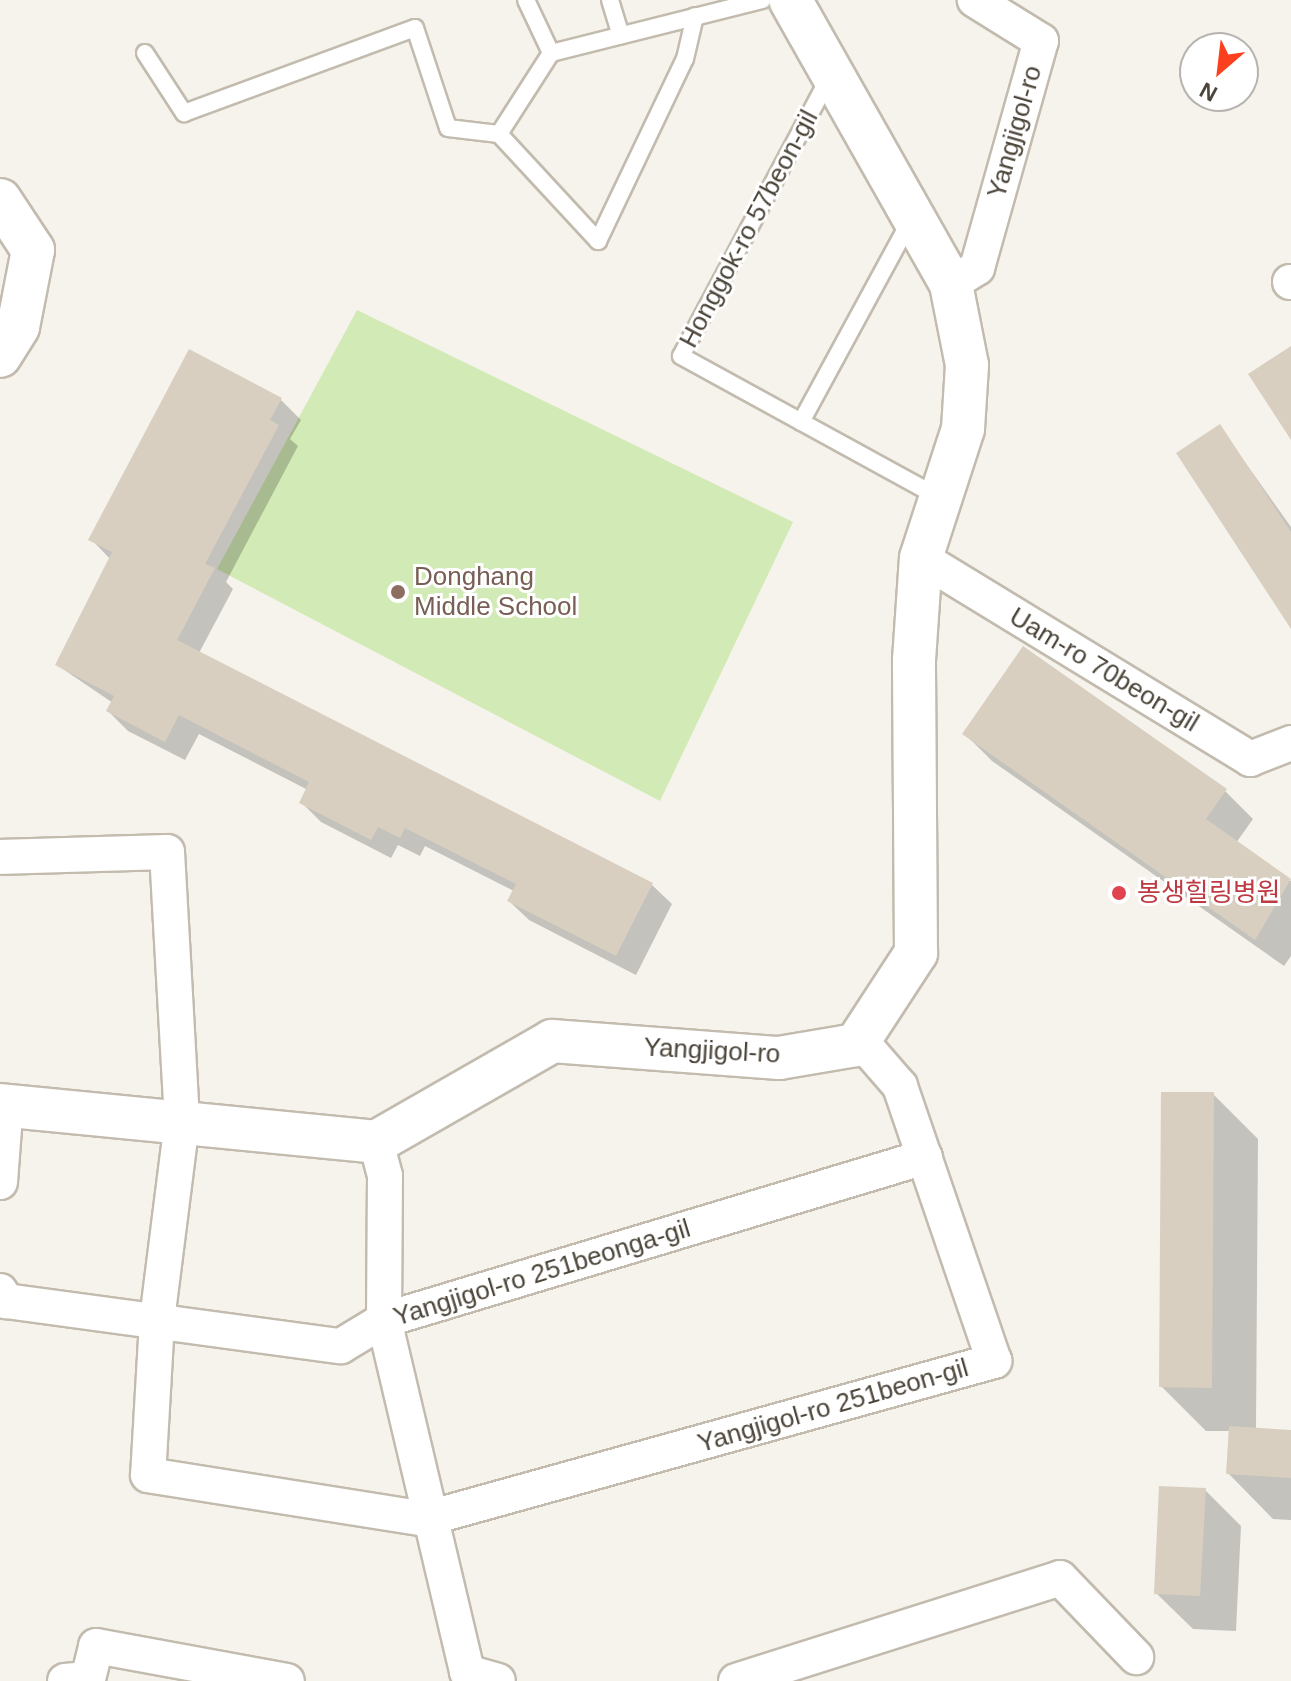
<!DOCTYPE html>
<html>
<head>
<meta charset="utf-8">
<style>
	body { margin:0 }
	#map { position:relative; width:1291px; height:1681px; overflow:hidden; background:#f6f3ec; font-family:Arial,"Noto Sans KR",sans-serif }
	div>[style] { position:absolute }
	.green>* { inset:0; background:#d2eab5 }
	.shadow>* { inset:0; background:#0003 }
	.building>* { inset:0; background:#d8cfc1 }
	.roads { filter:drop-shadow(2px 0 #c2bbae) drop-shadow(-2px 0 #c2bbae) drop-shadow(0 2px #c2bbae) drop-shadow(0 -2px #c2bbae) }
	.service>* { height:16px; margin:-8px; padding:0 8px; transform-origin:8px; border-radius:8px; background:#fff }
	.minor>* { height:34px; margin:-17px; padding:0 17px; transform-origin:17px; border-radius:17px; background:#fff }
	.tertiary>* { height:42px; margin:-21px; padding:0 21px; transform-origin:21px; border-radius:21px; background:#fff }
	.dots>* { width:22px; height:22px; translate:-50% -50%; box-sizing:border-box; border:4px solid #fff; border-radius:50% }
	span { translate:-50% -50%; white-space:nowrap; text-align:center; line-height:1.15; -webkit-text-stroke:6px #fff; paint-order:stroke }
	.street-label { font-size:26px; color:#4b4439 }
	.education-label { font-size:26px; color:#785e54 }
	.left { translate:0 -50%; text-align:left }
	.health-label { font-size:26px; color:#be3a42 }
	.north { position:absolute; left:1179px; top:32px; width:80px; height:80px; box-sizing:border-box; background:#fff; border:2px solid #b7b4b0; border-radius:50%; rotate:208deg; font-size:22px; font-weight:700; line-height:32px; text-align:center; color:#4b4439 }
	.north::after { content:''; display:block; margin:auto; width:28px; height:36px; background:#fc3f1d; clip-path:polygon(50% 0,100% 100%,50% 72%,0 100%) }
</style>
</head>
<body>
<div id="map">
	<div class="green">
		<i style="clip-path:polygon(357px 310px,793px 522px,660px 801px,217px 569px)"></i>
	</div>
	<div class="shadow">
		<i style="clip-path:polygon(281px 400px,301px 420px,290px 439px,298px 446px,226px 582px,233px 589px,199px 653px,652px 885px,672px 904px,636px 975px,529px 920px,509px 901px,514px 891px,425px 846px,420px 856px,398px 845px,391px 858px,321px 822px,301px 802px,308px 790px,199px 734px,185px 760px,128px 731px,108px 711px,113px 703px,57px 665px,111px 560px,91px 539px)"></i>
		<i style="clip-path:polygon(1220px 427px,1291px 527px,1291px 625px)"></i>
		<i style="clip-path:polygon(964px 733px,1225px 791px,1253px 819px,1236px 843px,1291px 881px,1291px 956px,1284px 966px,992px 761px)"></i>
		<i style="clip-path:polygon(1213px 1094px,1258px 1139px,1256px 1429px,1291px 1432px,1291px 1520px,1273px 1519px,1228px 1473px,1231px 1431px,1206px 1431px,1161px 1386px)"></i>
		<i style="clip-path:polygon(1205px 1490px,1241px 1526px,1236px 1631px,1193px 1629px,1156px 1593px)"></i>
	</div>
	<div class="building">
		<i style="clip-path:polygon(1291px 346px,1291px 440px,1248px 374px)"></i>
		<i style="clip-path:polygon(189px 349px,282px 398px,270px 420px,279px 425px,205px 564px,215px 568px,177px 640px,653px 883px,616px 956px,507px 901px,516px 884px,405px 828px,400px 838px,378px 827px,371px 840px,299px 803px,309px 782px,179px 715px,165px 742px,106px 711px,114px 696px,55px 665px,112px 552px,88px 540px)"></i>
		<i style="clip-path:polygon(1220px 424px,1291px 532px,1291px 629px,1176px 453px)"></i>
		<i style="clip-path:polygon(1023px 646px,1227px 789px,1206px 819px,1291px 879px,1255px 940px,962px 734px)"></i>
		<i style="clip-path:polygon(1161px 1092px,1214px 1092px,1212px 1388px,1159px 1387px)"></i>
		<i style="clip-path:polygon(1229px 1426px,1291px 1430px,1291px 1478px,1226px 1474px)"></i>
		<i style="clip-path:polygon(1159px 1486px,1206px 1488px,1200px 1596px,1154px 1594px)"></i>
	</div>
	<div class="roads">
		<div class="service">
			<i style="left:526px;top:0;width:59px;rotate:64.7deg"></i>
			<i style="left:610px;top:0;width:37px;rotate:73deg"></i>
			<i style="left:145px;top:53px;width:72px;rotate:57deg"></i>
			<i style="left:184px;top:113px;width:246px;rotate:-20.2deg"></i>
			<i style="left:415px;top:28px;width:105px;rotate:71.7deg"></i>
			<i style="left:448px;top:128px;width:51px;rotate:6.7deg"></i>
			<i style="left:499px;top:134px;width:96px;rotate:-57.3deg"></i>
			<i style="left:551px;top:53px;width:218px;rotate:-14.1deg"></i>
			<i style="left:830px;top:76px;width:317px;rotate:118deg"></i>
			<i style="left:681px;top:356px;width:295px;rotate:28.7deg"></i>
			<i style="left:499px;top:134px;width:146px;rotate:47.2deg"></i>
			<i style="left:598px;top:241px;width:202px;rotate:-64.5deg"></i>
			<i style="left:685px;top:59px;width:44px;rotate:-76.9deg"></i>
			<i style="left:801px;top:422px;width:231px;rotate:-61.5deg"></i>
		</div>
		<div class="minor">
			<i style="left:1290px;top:282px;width:1px"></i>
			<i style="left:951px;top:284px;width:31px;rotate:-32deg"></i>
			<i style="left:977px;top:268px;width:236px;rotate:-74.3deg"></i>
			<i style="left:1041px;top:41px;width:78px;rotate:-148.2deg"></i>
			<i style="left:921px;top:558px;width:386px;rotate:31.4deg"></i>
			<i style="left:1250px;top:759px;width:44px;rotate:-21.3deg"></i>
			<i style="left:0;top:857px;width:167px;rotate:-1.7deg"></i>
			<i style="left:167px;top:852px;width:270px;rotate:86.8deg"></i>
			<i style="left:182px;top:1122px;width:201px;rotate:97.2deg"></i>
			<i style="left:157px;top:1321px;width:154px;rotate:93.3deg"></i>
			<i style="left:148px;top:1475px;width:280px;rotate:9deg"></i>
			<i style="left:425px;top:1519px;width:591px;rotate:-15.52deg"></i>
			<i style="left:994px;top:1361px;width:291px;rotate:-108.9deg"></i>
			<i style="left:900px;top:1086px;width:61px;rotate:-131deg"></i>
			<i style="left:376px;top:1142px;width:35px;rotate:75deg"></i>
			<i style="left:385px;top:1176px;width:144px;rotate:90.4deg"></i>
			<i style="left:384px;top:1320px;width:362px;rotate:76.7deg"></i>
			<i style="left:0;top:1182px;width:79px;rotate:-85.7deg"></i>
			<i style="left:0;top:1291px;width:12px;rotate:59deg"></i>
			<i style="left:6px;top:1301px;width:338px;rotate:7.7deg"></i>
			<i style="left:341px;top:1346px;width:50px;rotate:-31.2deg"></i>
			<i style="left:384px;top:1320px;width:565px;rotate:-16.77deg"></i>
			<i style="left:467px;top:1672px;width:32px;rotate:16deg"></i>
			<i style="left:65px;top:1681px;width:23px;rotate:-5deg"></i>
			<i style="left:88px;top:1679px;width:34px;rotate:-76deg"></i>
			<i style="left:96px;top:1646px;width:194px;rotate:10.4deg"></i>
			<i style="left:736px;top:1681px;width:340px;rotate:-17.6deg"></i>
			<i style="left:1060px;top:1578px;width:110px;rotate:46.1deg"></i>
		</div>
		<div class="tertiary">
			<i style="left:0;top:200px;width:60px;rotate:56.6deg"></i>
			<i style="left:33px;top:250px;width:78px;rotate:101deg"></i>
			<i style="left:18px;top:327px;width:34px;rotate:122deg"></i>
			<i style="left:0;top:1105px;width:378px;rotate:5.6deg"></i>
			<i style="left:376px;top:1142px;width:203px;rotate:-29.8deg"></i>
			<i style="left:552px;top:1041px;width:228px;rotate:4.3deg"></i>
			<i style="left:779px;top:1058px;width:78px;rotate:-9.6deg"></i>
			<i style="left:856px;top:1045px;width:110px;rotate:-56.9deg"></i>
			<i style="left:916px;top:953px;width:293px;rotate:-90.4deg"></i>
			<i style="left:914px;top:660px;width:102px;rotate:-86.1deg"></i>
			<i style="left:921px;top:558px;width:136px;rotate:-72deg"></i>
			<i style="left:963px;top:429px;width:64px;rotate:-86.4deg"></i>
			<i style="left:967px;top:365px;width:83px;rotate:-101.2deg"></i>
			<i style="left:951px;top:284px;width:326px;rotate:-119.5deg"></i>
		</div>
	</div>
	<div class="dots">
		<i style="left:398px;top:592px;background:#8d6e63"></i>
		<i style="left:1119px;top:893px;background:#e0444e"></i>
	</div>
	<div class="street-label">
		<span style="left:1015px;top:132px;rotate:-74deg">Yangjigol-ro</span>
		<span style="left:749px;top:229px;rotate:-62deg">Honggok-ro 57beon-gil</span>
		<span style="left:1104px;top:670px;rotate:31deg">Uam-ro 70beon-gil</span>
		<span style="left:712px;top:1051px;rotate:3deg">Yangjigol-ro</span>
		<span style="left:542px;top:1273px;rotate:-17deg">Yangjigol-ro 251beonga-gil</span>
		<span style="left:833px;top:1406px;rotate:-16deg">Yangjigol-ro 251beon-gil</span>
	</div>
	<div class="education-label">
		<span class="left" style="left:414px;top:592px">Donghang<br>Middle School</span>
	</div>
	<div class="health-label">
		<span class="left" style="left:1137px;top:893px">봉생힐링병원</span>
	</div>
	<div class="north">N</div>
</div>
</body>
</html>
